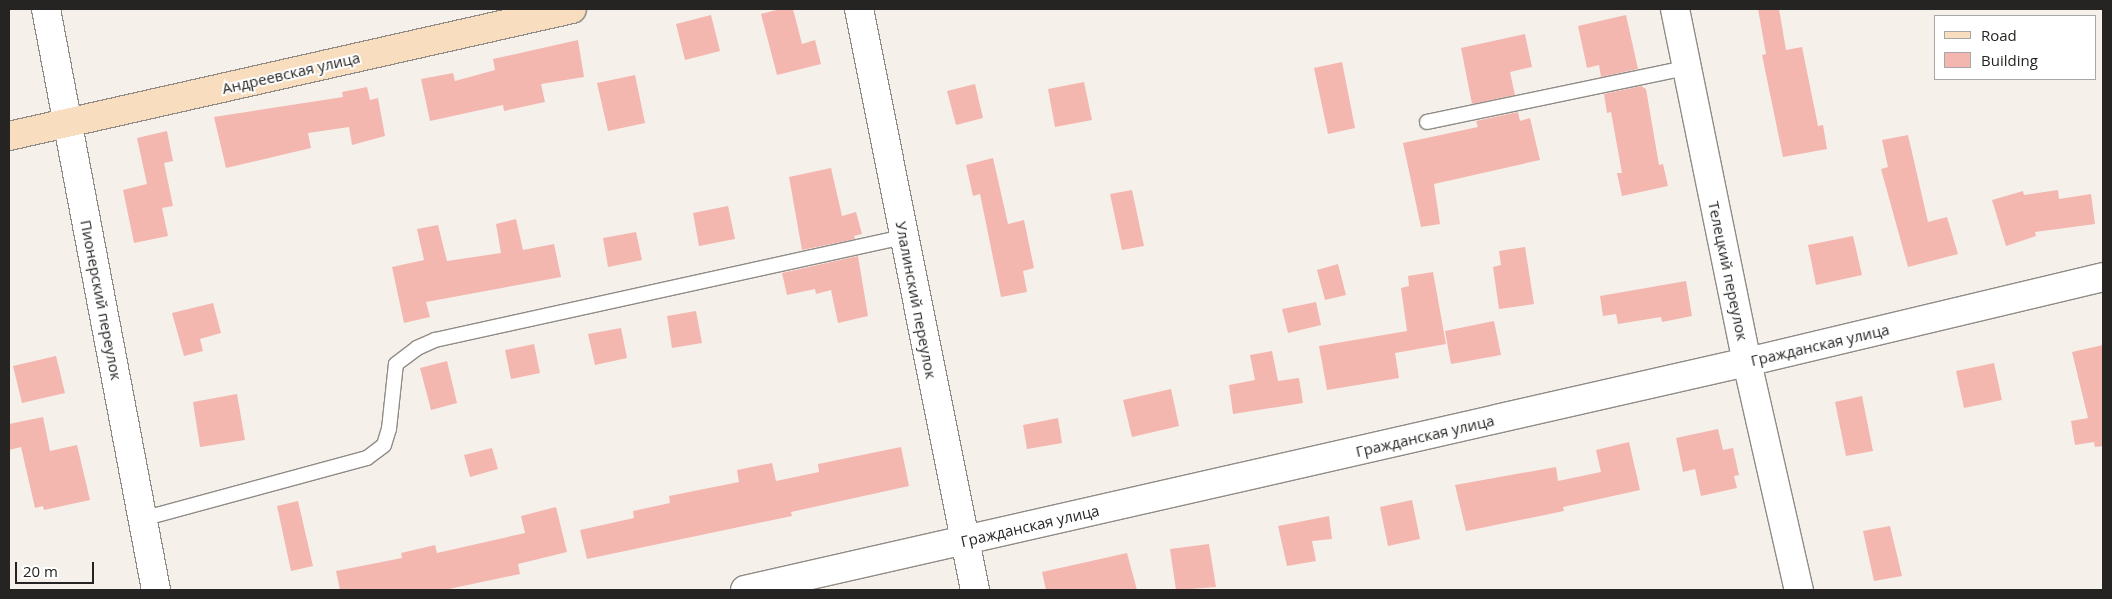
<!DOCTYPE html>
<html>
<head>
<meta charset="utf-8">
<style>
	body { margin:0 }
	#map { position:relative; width:2112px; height:599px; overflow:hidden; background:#f6f0ea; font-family:"Open Sans",sans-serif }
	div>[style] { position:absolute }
	.building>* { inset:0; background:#f3b7b0 }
	.roads { filter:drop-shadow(1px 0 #908b86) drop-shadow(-1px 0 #908b86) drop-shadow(0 1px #908b86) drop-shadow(0 -1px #908b86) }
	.lane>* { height:14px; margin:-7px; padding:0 7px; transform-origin:7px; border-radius:7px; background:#fff }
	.street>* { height:28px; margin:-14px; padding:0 14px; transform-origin:14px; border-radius:14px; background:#fff }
	.secondary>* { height:28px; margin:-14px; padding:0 14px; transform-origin:14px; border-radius:14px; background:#f8debf }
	span { translate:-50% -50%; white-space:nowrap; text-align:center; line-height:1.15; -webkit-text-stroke:4px #fff; paint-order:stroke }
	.street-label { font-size:15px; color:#262422 }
	.frame { position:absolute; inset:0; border:10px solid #262422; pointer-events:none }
	.legend { position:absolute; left:1934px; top:15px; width:162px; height:65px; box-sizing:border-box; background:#fff; border:1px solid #a8a7a7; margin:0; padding:6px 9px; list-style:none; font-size:15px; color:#262422 }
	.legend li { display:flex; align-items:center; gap:10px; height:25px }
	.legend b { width:25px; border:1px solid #a8a7a7 }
	.scale { position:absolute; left:15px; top:562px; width:79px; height:22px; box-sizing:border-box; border:2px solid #262422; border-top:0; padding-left:6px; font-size:15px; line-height:18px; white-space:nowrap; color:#262422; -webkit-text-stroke:4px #fff; paint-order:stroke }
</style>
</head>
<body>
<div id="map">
	<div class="building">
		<i style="clip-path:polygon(780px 9px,793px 9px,802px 44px,815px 40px,821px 64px,777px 75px,761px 14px)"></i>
		<i style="clip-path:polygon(1758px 9px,1779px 9px,1786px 50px,1802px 47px,1818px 126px,1823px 125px,1827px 149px,1783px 157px,1762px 55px,1766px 54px)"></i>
		<i style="clip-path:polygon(711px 15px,720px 51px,685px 60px,676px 24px)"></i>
		<i style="clip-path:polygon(1626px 15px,1638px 69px,1601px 77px,1599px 65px,1587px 68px,1578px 26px)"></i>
		<i style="clip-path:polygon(1525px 34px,1532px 67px,1510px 72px,1515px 95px,1472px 104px,1461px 48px)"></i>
		<i style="clip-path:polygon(578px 40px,584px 77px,541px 84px,545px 102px,504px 111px,503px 105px,430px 121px,421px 79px,453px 73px,455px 81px,495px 70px,493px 59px)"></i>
		<i style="clip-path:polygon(1342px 62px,1355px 128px,1328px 134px,1314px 68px)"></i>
		<i style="clip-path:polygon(635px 75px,645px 123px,608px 131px,597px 83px)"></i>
		<i style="clip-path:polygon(1084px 82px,1092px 120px,1055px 127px,1048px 89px)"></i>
		<i style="clip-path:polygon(975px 84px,983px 118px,956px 125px,947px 91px)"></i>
		<i style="clip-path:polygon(1641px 86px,1646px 89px,1659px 165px,1663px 164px,1668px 186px,1622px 196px,1617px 173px,1622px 173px,1611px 112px,1607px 113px,1604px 94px)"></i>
		<i style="clip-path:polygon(367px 87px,370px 100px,378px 98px,385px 136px,352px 145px,349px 127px,308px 133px,311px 148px,226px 168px,214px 117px,343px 97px,342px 92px)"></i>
		<i style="clip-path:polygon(1518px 112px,1520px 121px,1530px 118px,1540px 160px,1434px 184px,1440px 224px,1421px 227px,1403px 143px,1478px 127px,1476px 121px)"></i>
		<i style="clip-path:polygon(167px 131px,173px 161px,164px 163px,173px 206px,162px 208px,168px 236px,134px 243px,123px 190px,147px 184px,137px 138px)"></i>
		<i style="clip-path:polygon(1908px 135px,1928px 222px,1947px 217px,1958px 254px,1908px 267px,1881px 169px,1888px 167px,1882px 140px)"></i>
		<i style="clip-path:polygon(993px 158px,1008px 224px,1024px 220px,1034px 268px,1023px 271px,1027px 292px,1001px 297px,980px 194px,973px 196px,966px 165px)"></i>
		<i style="clip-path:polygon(831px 168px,842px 216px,856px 212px,862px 234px,854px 236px,855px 239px,802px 250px,789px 177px)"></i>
		<i style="clip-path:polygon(1132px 190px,1144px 246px,1122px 250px,1110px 194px)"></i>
		<i style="clip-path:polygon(2058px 190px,2059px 199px,2091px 194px,2095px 224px,2035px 232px,2036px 236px,2006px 246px,1992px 200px,2023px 191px,2024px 195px)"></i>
		<i style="clip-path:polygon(728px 206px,735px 239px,699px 246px,693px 213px)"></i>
		<i style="clip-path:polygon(516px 219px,523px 250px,554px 244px,561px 277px,426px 302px,430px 317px,404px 323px,392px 267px,424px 260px,417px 229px,438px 225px,447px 261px,501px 253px,496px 224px)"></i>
		<i style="clip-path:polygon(636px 232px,642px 260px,608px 267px,603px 238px)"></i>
		<i style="clip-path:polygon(1853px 236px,1862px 275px,1816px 285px,1808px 245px)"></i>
		<i style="clip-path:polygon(1525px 247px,1534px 304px,1499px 309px,1493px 267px,1501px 265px,1499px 251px)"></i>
		<i style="clip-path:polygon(858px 256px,868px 316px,838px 323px,831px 290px,816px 294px,815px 289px,787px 295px,782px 273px)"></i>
		<i style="clip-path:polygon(1338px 264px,1346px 295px,1325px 300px,1317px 270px)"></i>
		<i style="clip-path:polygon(1433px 272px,1446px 344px,1395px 353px,1399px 378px,1327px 390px,1319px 346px,1407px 331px,1401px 288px,1409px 286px,1408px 276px)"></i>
		<i style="clip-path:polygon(1686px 281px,1692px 316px,1662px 322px,1661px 317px,1618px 324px,1616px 314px,1603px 316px,1600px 296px)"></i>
		<i style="clip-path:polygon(1316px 302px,1321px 325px,1288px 333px,1282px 309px)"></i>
		<i style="clip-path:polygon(213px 303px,221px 333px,200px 339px,203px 351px,184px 356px,172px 313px)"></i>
		<i style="clip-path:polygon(696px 311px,702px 343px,672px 348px,667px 316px)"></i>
		<i style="clip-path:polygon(1494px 321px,1501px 355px,1451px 364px,1445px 331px)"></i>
		<i style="clip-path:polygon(621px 328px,627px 358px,595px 365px,588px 334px)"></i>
		<i style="clip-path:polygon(534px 344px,540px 373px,511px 379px,505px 350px)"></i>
		<i style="clip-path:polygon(2103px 345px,2103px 446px,2095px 447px,2094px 442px,2075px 445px,2071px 421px,2088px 418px,2072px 352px)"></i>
		<i style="clip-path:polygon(1272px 351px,1278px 381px,1299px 378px,1303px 403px,1233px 414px,1229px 385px,1255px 380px,1250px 355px)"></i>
		<i style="clip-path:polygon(56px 356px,65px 393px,22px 403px,13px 366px)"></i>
		<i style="clip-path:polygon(447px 361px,457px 403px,431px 410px,420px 368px)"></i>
		<i style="clip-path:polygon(1994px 363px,2002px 400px,1964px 408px,1956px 371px)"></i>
		<i style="clip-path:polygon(1171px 389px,1179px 426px,1132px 437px,1123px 400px)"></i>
		<i style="clip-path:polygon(237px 394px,245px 440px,200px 447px,193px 402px)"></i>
		<i style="clip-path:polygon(1862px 396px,1873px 451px,1846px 456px,1835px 402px)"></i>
		<i style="clip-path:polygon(43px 417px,50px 451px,77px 445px,90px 500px,44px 510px,43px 506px,35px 508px,21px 447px,9px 450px,9px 424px)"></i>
		<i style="clip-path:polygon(1058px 418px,1062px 443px,1027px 449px,1023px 425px)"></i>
		<i style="clip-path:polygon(1718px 429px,1723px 450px,1733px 448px,1739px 475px,1734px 476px,1737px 488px,1701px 496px,1695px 469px,1683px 472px,1676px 438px)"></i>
		<i style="clip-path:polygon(1629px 442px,1640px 490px,1563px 507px,1564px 511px,1466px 531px,1455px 485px,1556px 467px,1558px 481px,1601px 472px,1596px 450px)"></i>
		<i style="clip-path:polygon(901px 447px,909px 486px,791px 512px,792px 516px,587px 559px,580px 530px,634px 518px,633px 511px,670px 503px,669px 496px,739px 482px,737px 470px,772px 463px,776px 481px,819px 472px,818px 464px)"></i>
		<i style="clip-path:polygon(492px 448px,498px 469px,470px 477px,464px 455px)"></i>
		<i style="clip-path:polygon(1412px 500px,1420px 539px,1388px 546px,1380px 507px)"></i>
		<i style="clip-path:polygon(298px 501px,313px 566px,291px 571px,277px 506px)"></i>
		<i style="clip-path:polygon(556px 507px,567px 552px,518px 564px,520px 574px,444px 590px,340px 590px,336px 571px,402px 558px,401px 553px,435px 545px,437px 553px,525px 533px,521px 516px)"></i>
		<i style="clip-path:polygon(1329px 516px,1332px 539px,1312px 541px,1316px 561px,1287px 566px,1278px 526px)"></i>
		<i style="clip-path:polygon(1890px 526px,1902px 576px,1874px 581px,1863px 531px)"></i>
		<i style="clip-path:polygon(1209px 544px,1216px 587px,1176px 590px,1170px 549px)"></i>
		<i style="clip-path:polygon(1127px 553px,1137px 590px,1046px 590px,1042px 572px)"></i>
	</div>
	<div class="roads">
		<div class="lane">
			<i style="left:1427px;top:122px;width:265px;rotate:-11.8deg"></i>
			<i style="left:142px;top:519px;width:233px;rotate:-15.2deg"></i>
			<i style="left:367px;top:458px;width:21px;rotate:-37deg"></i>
			<i style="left:384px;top:445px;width:17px;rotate:-73deg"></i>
			<i style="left:389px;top:429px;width:65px;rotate:-83.9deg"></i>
			<i style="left:396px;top:364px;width:26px;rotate:-37deg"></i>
			<i style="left:417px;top:348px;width:20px;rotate:-24deg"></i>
			<i style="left:435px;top:340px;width:480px;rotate:-12.4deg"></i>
		</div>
		<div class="street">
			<i style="left:46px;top:9px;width:591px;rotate:79.28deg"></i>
			<i style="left:859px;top:9px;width:592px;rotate:78.71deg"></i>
			<i style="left:1675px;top:9px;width:360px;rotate:78.5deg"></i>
			<i style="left:1747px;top:362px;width:234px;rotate:77.2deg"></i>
			<i style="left:745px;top:590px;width:1028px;rotate:-12.82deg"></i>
			<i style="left:1747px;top:362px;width:366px;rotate:-13.4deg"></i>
		</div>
		<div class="secondary">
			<i style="left:9px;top:136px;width:577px;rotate:-12.71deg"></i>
		</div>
	</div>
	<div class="street-label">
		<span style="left:291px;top:73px;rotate:-13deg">Андреевская улица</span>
		<span style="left:1728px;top:271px;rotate:78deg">Телецкий переулок</span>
		<span style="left:101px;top:300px;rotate:79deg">Пионерский переулок</span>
		<span style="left:916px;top:300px;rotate:79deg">Улалинский переулок</span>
		<span style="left:1820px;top:345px;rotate:-13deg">Гражданская улица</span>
		<span style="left:1425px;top:436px;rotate:-13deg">Гражданская улица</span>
		<span style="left:1030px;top:526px;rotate:-13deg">Гражданская улица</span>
	</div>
	<div class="frame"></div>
	<ul class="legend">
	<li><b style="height:6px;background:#f8debf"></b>Road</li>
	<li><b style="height:14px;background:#f3b7b0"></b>Building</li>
	</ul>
	<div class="scale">20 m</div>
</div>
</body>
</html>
